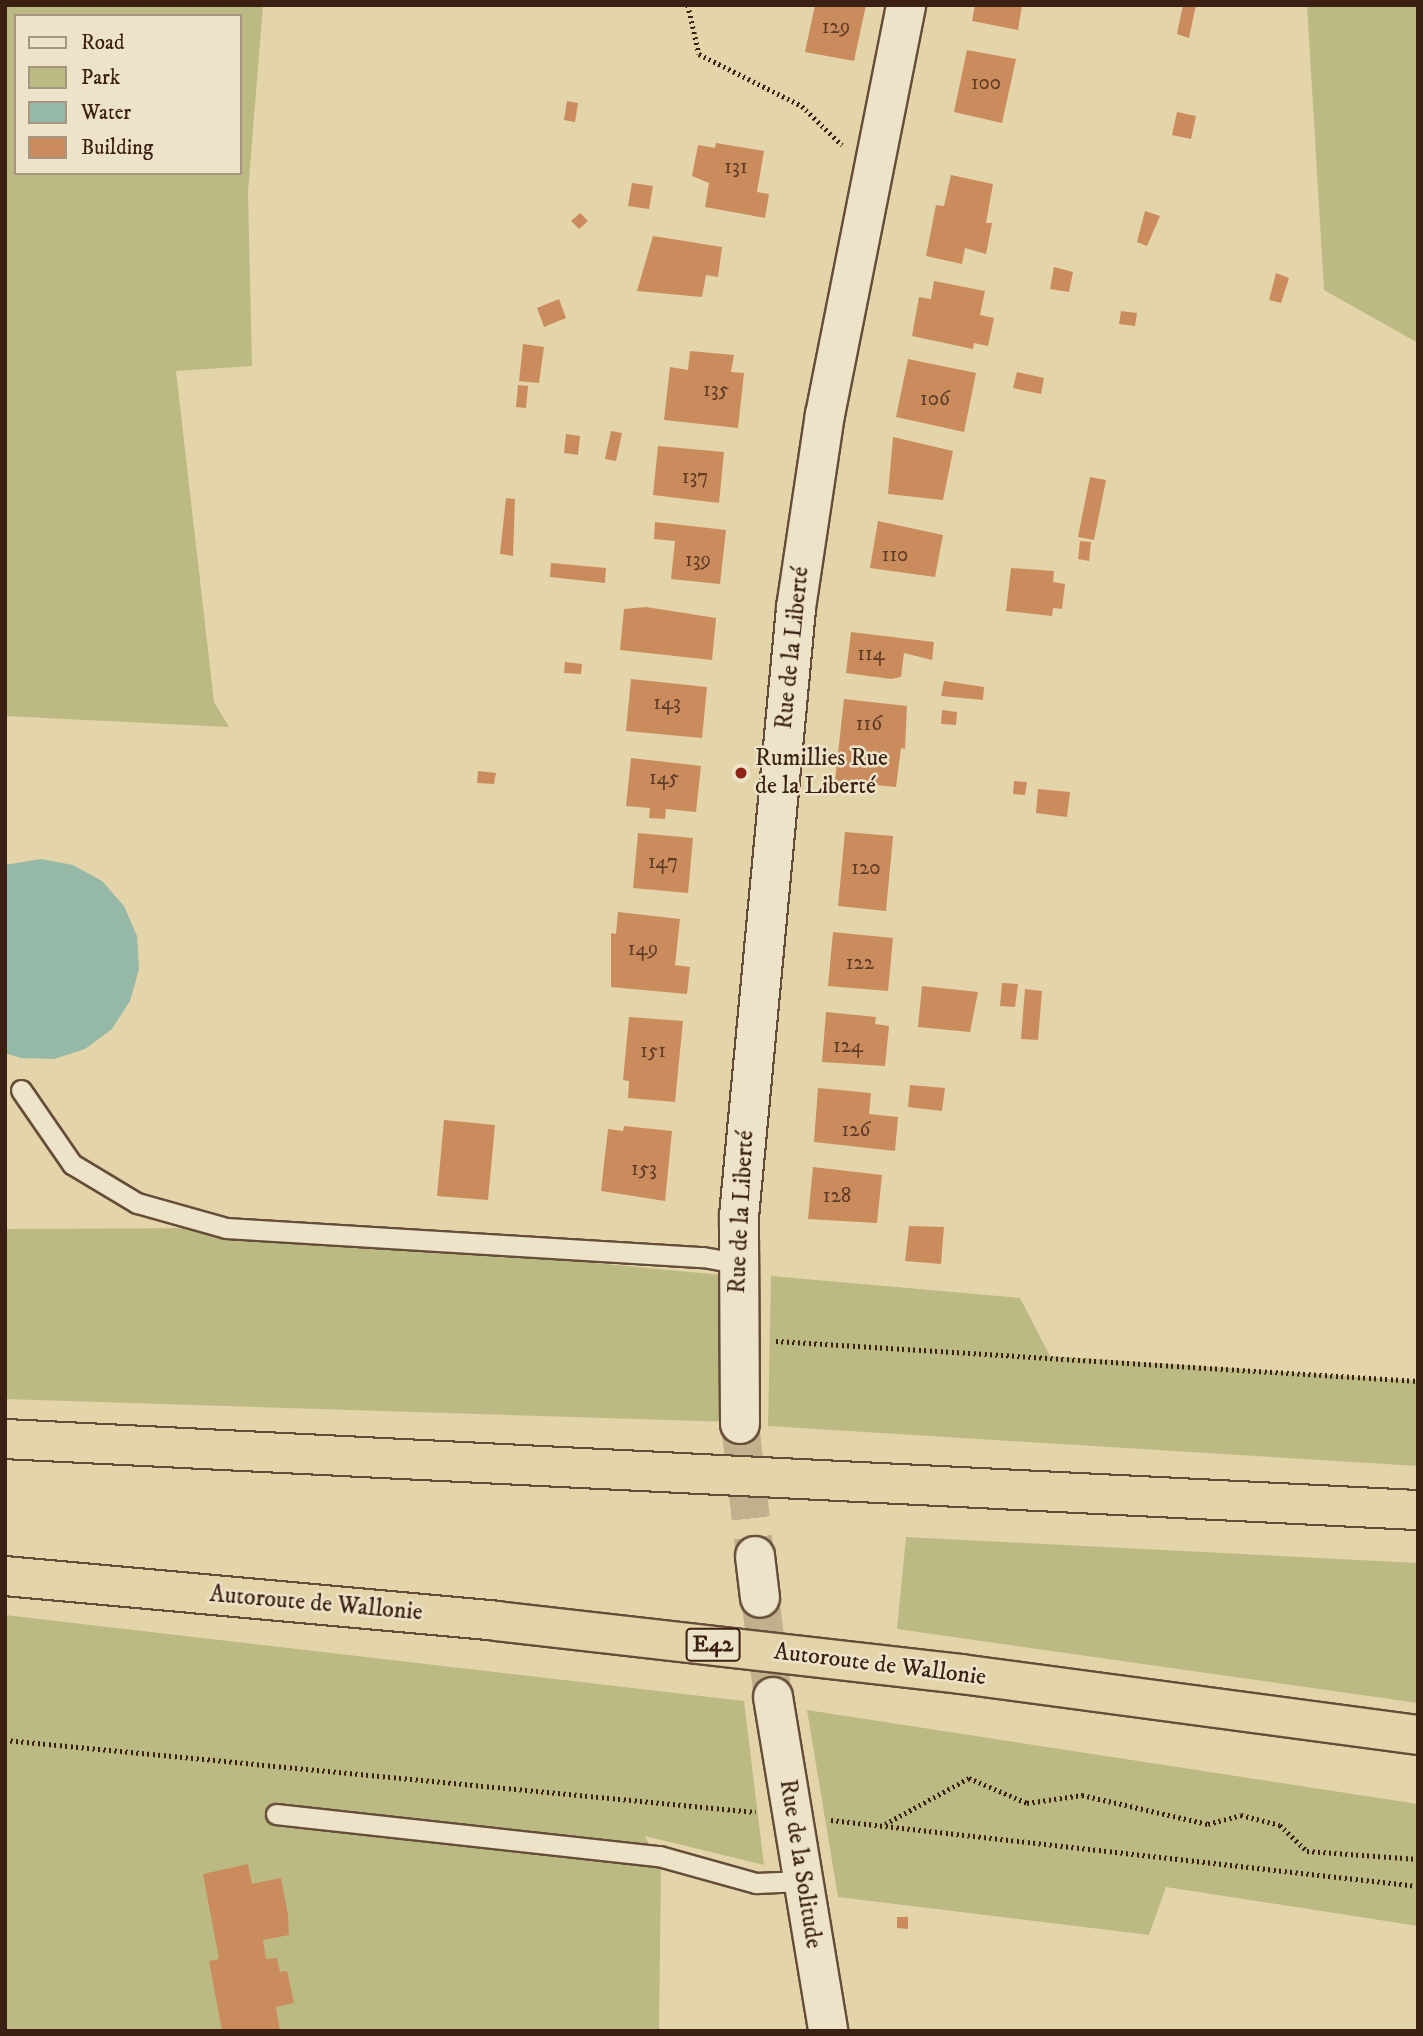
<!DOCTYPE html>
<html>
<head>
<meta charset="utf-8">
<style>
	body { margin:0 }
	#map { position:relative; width:1423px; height:2036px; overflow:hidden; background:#e4d4aa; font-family:"IM FELL DW Pica",serif }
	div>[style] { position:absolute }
	.green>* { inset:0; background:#bcba83 }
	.water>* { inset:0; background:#95b8a7 }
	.building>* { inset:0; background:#cb8c5d }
	.street-tunnel>* { height:38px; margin-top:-19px; transform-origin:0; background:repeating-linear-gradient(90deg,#c2b08c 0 38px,transparent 0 57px) }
	.path>* { height:4.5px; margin-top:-2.25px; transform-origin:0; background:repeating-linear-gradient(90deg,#3c2013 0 2px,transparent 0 5.5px) }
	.roads { filter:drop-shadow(2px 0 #664d39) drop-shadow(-2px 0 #664d39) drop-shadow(0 2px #664d39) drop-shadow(0 -2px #664d39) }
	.lane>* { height:19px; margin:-9.5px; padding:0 9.5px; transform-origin:9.5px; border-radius:9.5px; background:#ede3c8 }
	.street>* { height:38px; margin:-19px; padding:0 19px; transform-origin:19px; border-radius:19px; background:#ede3c8 }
	.highway>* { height:38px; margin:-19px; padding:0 19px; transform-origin:19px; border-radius:19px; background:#e4d4aa }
	.dots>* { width:19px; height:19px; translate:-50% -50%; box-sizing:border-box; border:4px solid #ede3c8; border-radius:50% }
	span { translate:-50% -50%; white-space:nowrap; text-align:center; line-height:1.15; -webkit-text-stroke:5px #ede3c8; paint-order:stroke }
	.number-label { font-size:21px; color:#603b26 }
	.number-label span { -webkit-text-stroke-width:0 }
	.shield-label span { padding:2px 5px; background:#ede3c8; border:2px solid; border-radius:5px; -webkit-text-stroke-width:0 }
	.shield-label { font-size:23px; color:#3c2013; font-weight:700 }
	.street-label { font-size:24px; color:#3c2013 }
	.poi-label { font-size:24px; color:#3c2013 }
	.left { translate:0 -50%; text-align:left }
	.frame { position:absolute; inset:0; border:7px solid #3c2013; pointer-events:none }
	.legend { position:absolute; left:14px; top:14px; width:228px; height:161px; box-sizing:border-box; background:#ede3c8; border:2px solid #a69580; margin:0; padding:9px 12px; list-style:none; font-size:21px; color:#3c2013 }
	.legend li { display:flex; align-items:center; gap:14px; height:35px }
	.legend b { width:35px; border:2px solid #a69580 }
</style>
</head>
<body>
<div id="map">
	<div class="green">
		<i style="clip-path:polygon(evenodd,5px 5px,263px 5px,248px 192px,252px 366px,176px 371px,214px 702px,229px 727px,5px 716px,5px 5px,16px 16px,240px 16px,240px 173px,16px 173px,16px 16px)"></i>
		<i style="clip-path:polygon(1307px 5px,1418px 5px,1418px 343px,1324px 290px)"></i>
		<i style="clip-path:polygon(226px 1228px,722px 1275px,732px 1422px,5px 1399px,5px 1229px)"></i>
		<i style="clip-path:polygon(771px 1276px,1020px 1298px,1050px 1356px,1418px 1381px,1418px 1466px,768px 1426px)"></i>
		<i style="clip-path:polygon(906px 1537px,1418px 1563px,1418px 1703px,897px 1629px)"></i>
		<i style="clip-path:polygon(5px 1615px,744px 1701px,764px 1865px,645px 1836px,661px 1868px,659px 2031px,5px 2031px)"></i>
		<i style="clip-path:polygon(807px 1710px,1418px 1804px,1418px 1926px,1166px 1887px,1149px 1935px,838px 1897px)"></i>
	</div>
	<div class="water">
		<i style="clip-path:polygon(41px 859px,73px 865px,102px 881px,124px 906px,137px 936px,139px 969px,130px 1001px,112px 1029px,85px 1049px,54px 1059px,21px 1058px,5px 1053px,5px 865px)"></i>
	</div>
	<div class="building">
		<i style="clip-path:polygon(815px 5px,866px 5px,854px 61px,805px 52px)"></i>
		<i style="clip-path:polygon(975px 5px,1022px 5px,1018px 30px,972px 21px)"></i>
		<i style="clip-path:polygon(1183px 5px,1196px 5px,1189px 38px,1177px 34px)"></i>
		<i style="clip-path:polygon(967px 50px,1016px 59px,1002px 123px,954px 112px)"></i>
		<i style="clip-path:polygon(567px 101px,578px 103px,575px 122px,564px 120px)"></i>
		<i style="clip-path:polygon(1177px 112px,1196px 116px,1191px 139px,1172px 135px)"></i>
		<i style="clip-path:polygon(716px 143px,764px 151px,757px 192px,769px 194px,765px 218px,705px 207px,709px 183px,692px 176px,698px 145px,715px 148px)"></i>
		<i style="clip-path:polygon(951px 175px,993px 184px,986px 223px,992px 223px,986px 254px,965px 248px,962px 264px,926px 256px,936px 205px,944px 206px)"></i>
		<i style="clip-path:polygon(632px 183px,653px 186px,649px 209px,628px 206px)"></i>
		<i style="clip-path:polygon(1145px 211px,1160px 216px,1147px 246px,1137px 242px)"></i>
		<i style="clip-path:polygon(580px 213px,588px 221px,579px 229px,571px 221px)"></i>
		<i style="clip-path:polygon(653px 236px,722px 247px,718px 277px,706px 275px,702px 297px,637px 291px)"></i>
		<i style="clip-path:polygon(1054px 267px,1073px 272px,1069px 292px,1050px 289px)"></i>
		<i style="clip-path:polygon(1276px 273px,1289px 278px,1281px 303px,1269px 300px)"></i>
		<i style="clip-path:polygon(934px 281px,985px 291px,980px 315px,994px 318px,988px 346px,974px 343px,973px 349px,912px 336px,919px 297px,931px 299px)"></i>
		<i style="clip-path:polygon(559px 299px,566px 318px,544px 327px,537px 308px)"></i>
		<i style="clip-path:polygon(1121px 311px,1137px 313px,1135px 326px,1119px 324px)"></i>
		<i style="clip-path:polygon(523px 344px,544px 347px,539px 383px,519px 381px)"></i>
		<i style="clip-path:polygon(690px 351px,734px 355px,731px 372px,744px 373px,738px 428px,664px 420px,670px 367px,688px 370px)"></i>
		<i style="clip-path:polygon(908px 359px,976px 373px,964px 432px,896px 417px)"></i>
		<i style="clip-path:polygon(1017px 372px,1044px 378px,1041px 394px,1013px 388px)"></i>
		<i style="clip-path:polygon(518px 385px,528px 386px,526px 408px,516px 407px)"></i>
		<i style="clip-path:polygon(611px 431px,622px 433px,616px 461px,605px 459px)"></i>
		<i style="clip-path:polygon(566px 434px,580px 436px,578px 455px,564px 453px)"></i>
		<i style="clip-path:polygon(893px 437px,953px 451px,943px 500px,888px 494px)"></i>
		<i style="clip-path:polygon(658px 446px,724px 452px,719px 503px,653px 495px)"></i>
		<i style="clip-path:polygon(1090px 477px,1106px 480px,1094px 540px,1078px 537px)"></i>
		<i style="clip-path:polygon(506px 498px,515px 499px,513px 556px,500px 554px)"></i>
		<i style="clip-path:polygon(878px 521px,943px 535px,935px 577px,870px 568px)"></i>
		<i style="clip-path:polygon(655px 522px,726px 530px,720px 584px,671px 579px,675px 541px,654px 539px)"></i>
		<i style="clip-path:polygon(1080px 541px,1091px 542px,1089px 561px,1078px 559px)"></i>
		<i style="clip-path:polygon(551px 563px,606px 568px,605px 583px,550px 577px)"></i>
		<i style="clip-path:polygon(1011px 568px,1054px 571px,1053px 582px,1065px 584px,1062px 609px,1053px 608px,1052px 616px,1006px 611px)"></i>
		<i style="clip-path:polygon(646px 607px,716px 618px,712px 660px,620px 650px,624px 609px)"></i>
		<i style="clip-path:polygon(851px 632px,934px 642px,932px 660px,904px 653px,901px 677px,891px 679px,846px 673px)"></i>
		<i style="clip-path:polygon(565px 662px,582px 664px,581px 674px,564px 673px)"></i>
		<i style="clip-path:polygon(631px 679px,707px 687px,702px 738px,626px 731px)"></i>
		<i style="clip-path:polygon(944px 681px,984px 687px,983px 700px,941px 696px)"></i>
		<i style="clip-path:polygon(844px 699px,907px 706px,905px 749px,901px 748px,896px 787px,835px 781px)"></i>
		<i style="clip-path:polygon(942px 710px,957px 712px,956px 725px,941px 724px)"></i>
		<i style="clip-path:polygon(631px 758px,701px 766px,696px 812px,666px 809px,665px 819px,649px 818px,650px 808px,626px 806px)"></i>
		<i style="clip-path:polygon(478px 771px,496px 773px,494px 784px,477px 783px)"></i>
		<i style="clip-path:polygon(1014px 781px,1027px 782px,1025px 795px,1013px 794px)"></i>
		<i style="clip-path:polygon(1038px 789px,1070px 792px,1067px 817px,1036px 813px)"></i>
		<i style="clip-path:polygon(845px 832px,893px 836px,886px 911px,838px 906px)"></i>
		<i style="clip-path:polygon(638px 833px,693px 838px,688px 893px,633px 888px)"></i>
		<i style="clip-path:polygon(618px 912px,680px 919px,675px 965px,690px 967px,687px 994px,611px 987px,611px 933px,616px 934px)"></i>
		<i style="clip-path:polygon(833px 932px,893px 938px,888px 991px,828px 986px)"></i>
		<i style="clip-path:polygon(1002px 983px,1018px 984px,1015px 1007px,1000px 1006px)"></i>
		<i style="clip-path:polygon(922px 986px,978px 992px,970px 1032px,918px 1027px)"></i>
		<i style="clip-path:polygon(1025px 989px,1042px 991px,1038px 1040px,1021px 1039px)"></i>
		<i style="clip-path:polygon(826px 1012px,876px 1017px,875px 1024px,889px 1026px,885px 1066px,822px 1062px)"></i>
		<i style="clip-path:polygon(629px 1017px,683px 1021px,675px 1102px,628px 1098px,629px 1081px,623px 1080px)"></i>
		<i style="clip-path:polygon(910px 1085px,945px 1088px,942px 1111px,908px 1107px)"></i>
		<i style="clip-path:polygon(818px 1088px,871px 1093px,869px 1114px,898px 1117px,895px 1151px,814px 1142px)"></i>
		<i style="clip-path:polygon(444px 1120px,495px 1125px,488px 1200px,437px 1196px)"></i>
		<i style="clip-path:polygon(624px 1126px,672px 1131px,665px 1201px,601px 1191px,608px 1129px,623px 1131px)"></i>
		<i style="clip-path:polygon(813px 1167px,882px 1175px,877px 1223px,808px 1219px)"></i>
		<i style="clip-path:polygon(909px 1226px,944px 1227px,941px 1264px,905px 1261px)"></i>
		<i style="clip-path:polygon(248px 1864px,252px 1884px,281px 1878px,288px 1915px,289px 1935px,263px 1940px,266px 1959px,277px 1958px,280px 1972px,287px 1971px,294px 2003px,276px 2007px,280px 2031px,222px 2031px,209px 1961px,219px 1959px,203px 1874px)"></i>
		<i style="clip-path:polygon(897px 1917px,908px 1917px,908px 1929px,897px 1928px)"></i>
	</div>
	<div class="street-tunnel">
		<i style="left:740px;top:1424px;width:133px;rotate:83.5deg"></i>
		<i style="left:760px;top:1598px;width:100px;rotate:82.5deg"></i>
	</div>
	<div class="path">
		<i style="left:688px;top:5px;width:50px;rotate:77.3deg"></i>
		<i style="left:699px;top:54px;width:115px;rotate:26.8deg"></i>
		<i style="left:802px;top:106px;width:56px;rotate:44.3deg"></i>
		<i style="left:776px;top:1341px;width:643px;rotate:3.57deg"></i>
		<i style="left:5px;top:1740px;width:754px;rotate:5.48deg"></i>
		<i style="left:831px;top:1820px;width:591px;rotate:6.42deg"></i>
		<i style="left:885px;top:1824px;width:96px;rotate:-28.7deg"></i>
		<i style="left:969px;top:1778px;width:63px;rotate:23.3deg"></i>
		<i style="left:1027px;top:1803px;width:56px;rotate:-8.3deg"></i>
		<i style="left:1082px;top:1795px;width:129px;rotate:13deg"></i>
		<i style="left:1208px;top:1824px;width:34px;rotate:-15deg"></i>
		<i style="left:1241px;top:1815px;width:40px;rotate:14.4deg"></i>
		<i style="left:1280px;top:1825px;width:37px;rotate:44deg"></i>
		<i style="left:1307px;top:1851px;width:111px;rotate:4.1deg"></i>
	</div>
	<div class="roads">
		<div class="lane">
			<i style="left:21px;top:1090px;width:90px;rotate:55.4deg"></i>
			<i style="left:72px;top:1164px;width:76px;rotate:31deg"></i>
			<i style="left:137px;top:1203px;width:92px;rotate:15.7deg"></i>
			<i style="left:226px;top:1228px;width:478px;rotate:3.5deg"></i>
			<i style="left:703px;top:1257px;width:36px;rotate:10deg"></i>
			<i style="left:276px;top:1814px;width:385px;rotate:6.3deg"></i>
			<i style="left:659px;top:1856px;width:101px;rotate:15.6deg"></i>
			<i style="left:756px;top:1883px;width:47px;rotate:-2.4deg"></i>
		</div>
		<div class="street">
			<i style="left:740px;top:1424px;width:208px;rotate:-90.3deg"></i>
			<i style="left:739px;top:1216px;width:611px;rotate:-84.64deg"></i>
			<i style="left:796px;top:608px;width:195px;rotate:-81.5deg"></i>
			<i style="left:825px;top:415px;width:418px;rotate:-78.8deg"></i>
			<i style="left:755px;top:1556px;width:42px;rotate:83.2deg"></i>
			<i style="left:773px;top:1697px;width:338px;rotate:80.6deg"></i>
		</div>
		<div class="highway">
			<i style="left:5px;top:1439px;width:1415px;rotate:2.88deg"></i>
			<i style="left:5px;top:1576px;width:493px;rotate:5.2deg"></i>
			<i style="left:496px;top:1621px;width:468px;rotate:6.5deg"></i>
			<i style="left:961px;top:1674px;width:461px;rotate:7.6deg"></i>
		</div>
	</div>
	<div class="dots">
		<i style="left:741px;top:773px;background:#8f2418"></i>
	</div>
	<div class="number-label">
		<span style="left:836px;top:27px">129</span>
		<span style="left:986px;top:83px">100</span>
		<span style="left:736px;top:167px">131</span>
		<span style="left:716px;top:390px">135</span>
		<span style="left:935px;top:399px">106</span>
		<span style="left:695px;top:477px">137</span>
		<span style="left:895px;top:555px">110</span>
		<span style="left:698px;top:560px">139</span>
		<span style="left:871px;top:654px">114</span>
		<span style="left:667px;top:703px">143</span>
		<span style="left:869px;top:724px">116</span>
		<span style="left:664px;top:778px">145</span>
		<span style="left:663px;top:862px">147</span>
		<span style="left:866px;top:868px">120</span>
		<span style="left:643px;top:949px">149</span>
		<span style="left:860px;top:963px">122</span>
		<span style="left:848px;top:1046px">124</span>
		<span style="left:653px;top:1051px">151</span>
		<span style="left:856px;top:1130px">126</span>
		<span style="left:644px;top:1169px">153</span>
		<span style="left:837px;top:1196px">128</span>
	</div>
	<div class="shield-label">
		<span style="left:713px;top:1645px">E42</span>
	</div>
	<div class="street-label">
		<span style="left:793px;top:648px;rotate:-84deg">Rue de la Liberté</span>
		<span style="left:742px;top:1212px;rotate:-87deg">Rue de la Liberté</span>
		<span style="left:316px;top:1604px;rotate:5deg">Autoroute de Wallonie</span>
		<span style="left:880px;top:1665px;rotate:7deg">Autoroute de Wallonie</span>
		<span style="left:800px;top:1864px;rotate:81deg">Rue de la Solitude</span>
	</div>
	<div class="poi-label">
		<span class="left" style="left:755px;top:773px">Rumillies Rue<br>de la Liberté</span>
	</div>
	<div class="frame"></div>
	<ul class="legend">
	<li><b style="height:9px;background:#ede3c8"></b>Road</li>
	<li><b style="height:19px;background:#bcba83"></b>Park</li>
	<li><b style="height:19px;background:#95b8a7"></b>Water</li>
	<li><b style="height:19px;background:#cb8c5d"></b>Building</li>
	</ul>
</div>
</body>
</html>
